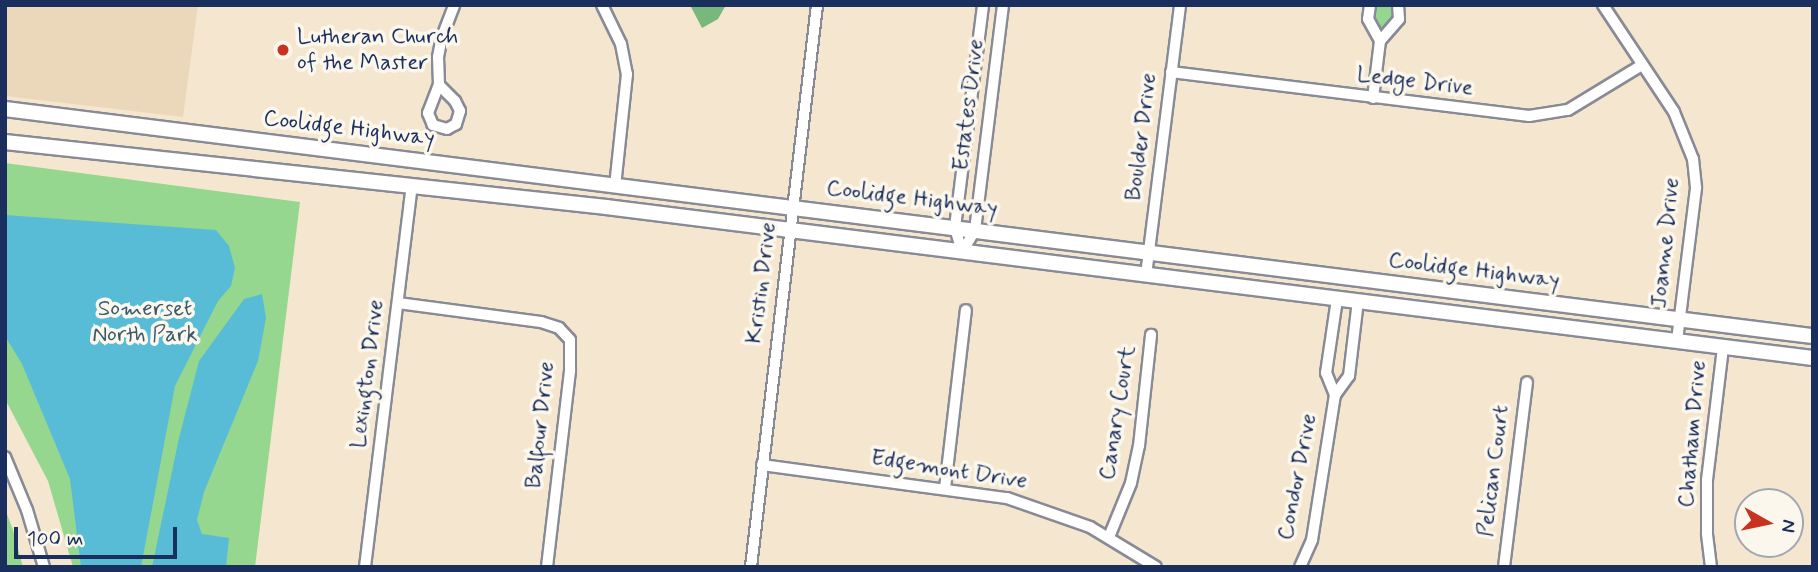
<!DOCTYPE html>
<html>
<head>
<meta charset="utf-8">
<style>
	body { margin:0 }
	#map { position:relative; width:1818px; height:572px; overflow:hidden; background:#f5e7cf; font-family:Mynerve,sans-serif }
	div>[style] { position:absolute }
	.built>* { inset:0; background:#ebd8ba }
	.green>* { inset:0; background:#95d78f }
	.forest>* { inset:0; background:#78b87a }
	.water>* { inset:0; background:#58bcd6 }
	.roads { filter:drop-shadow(2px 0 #888b96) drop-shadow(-2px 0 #888b96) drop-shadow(0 2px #888b96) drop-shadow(0 -2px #888b96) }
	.minor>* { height:10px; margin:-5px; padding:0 5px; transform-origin:5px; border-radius:5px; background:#fff }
	.secondary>* { height:14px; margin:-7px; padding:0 7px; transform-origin:7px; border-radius:7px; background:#fff }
	.dots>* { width:19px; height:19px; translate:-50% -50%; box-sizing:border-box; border:4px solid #fbf7ec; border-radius:50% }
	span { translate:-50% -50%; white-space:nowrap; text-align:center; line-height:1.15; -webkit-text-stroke:7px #fbf7ec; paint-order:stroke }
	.poi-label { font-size:23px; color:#1b2f5e }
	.left { translate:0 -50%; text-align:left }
	.street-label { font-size:23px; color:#1b2f5e }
	.park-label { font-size:23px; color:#3a596a }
	.frame { position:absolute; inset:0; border:7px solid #1b2f5e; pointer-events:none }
	.north { position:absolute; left:1734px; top:488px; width:70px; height:70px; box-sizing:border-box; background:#fbf7ec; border:2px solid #a1a7b3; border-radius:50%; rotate:99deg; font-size:19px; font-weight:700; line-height:28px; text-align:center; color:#1b2f5e }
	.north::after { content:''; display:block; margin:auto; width:24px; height:32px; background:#c8321e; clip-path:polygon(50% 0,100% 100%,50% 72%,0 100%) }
	.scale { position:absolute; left:14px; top:527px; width:163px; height:32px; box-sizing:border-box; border:4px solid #1b2f5e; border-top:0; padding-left:9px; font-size:21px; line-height:24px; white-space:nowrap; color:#1b2f5e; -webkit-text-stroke:5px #fbf7ec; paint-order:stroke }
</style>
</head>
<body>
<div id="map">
	<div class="built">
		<i style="clip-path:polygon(5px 5px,198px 5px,183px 117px,5px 96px)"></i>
	</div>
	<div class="green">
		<i style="clip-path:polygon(1376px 5px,1391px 5px,1395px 13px,1381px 30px,1373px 16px)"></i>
		<i style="clip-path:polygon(5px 163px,300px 202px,255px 567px,73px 567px,48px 481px,5px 399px)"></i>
		<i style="clip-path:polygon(5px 509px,13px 530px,23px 567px,5px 567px)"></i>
	</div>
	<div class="forest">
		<i style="clip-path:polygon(690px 5px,726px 5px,718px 19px,702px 28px)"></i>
	</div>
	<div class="water">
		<i style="clip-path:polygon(5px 215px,216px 230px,229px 246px,235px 268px,231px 286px,218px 301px,175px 386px,141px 567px,81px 567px,70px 479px,22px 364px,5px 336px)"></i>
		<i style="clip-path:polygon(262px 294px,266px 318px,258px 361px,204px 492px,197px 520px,202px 534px,229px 538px,226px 567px,152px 567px,179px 438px,199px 361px,244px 299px)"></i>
	</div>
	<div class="roads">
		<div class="minor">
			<i style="left:602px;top:5px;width:43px;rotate:64deg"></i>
			<i style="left:621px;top:44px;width:31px;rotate:79deg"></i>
			<i style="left:627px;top:74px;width:113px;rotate:96.1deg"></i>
			<i style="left:1370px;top:5px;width:14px;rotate:98deg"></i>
			<i style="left:1368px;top:19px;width:25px;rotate:61deg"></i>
			<i style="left:1603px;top:5px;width:128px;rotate:56.4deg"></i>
			<i style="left:1674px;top:112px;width:51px;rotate:68deg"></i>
			<i style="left:1693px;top:159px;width:29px;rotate:84deg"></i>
			<i style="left:1696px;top:188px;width:154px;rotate:97.1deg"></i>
			<i style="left:1171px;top:72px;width:361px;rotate:7deg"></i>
			<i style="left:1529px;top:116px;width:39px;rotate:-9deg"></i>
			<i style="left:1568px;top:110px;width:87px;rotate:-31.3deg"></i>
			<i style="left:439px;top:85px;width:23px;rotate:45deg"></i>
			<i style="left:455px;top:101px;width:11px;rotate:63deg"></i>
			<i style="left:460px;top:111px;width:14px;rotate:107deg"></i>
			<i style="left:456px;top:124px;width:10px;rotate:151deg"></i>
			<i style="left:447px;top:129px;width:15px;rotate:-164deg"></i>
			<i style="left:433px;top:125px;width:13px;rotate:-113deg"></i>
			<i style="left:428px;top:113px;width:30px;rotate:-69deg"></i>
			<i style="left:439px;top:85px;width:28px;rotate:-92deg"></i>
			<i style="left:438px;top:57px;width:20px;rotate:-79deg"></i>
			<i style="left:442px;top:37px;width:34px;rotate:-69deg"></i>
			<i style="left:1373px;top:98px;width:57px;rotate:-83deg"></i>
			<i style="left:1380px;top:41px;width:29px;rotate:-49deg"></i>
			<i style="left:1399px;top:19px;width:14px;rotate:-94deg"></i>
			<i style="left:962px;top:252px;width:26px;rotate:-59deg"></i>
			<i style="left:975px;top:230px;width:227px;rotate:-82.9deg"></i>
			<i style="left:962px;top:252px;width:26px;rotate:-106deg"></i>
			<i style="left:955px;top:227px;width:224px;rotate:-82.8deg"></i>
			<i style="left:1146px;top:275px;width:272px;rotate:-82.8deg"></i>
			<i style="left:398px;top:303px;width:144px;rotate:7.6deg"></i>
			<i style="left:541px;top:322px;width:19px;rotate:18deg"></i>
			<i style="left:559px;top:328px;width:16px;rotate:47deg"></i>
			<i style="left:570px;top:340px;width:31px;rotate:90deg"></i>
			<i style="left:570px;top:371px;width:197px;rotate:96.7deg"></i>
			<i style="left:1335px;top:395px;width:24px;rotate:-112deg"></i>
			<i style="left:1326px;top:373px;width:75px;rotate:-81.5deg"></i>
			<i style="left:5px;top:457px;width:57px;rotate:67.5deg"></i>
			<i style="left:27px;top:510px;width:59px;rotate:73.4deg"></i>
			<i style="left:762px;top:465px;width:247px;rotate:7.7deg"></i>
			<i style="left:1007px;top:498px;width:88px;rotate:19.3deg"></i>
			<i style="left:1090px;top:527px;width:77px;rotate:31.2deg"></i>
			<i style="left:945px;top:488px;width:179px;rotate:-83.3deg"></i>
			<i style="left:1109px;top:537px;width:58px;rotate:-67.8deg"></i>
			<i style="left:1131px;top:483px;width:38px;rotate:-78deg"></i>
			<i style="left:1139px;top:446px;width:112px;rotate:-83.8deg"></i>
			<i style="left:365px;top:567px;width:384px;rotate:-83deg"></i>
			<i style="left:751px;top:567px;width:566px;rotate:-83.3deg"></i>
			<i style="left:1300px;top:567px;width:30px;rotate:-66deg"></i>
			<i style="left:1312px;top:540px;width:147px;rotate:-81deg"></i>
			<i style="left:1335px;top:395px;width:24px;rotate:-54deg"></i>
			<i style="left:1349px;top:376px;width:76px;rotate:-83.2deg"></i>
			<i style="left:1504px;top:567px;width:186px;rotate:-82.9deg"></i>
			<i style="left:1711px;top:567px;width:34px;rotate:-97deg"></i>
			<i style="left:1707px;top:533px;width:53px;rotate:-90deg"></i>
			<i style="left:1707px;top:480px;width:134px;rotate:-83.1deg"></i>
		</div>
		<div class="secondary">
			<i style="left:5px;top:109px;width:1822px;rotate:7.16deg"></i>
			<i style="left:5px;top:142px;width:605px;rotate:6.17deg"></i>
			<i style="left:606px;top:207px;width:1216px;rotate:7.13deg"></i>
		</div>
	</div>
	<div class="dots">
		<i style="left:283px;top:50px;background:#c8321e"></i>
	</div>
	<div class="poi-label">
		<span class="left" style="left:297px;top:50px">Lutheran Church<br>of the Master</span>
	</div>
	<div class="street-label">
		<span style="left:1415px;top:82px;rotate:7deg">Ledge Drive</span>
		<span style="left:969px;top:105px;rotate:-83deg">Estates Drive</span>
		<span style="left:349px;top:129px;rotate:7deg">Coolidge Highway</span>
		<span style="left:1142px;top:137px;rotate:-83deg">Boulder Drive</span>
		<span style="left:912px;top:199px;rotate:7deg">Coolidge Highway</span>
		<span style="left:1666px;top:243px;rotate:-84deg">Joanne Drive</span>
		<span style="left:1474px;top:271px;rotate:7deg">Coolidge Highway</span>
		<span style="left:762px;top:283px;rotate:-83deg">Kristin Drive</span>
		<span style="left:368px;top:374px;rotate:-83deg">Lexington Drive</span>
		<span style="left:1118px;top:413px;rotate:-81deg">Canary Court</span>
		<span style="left:541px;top:425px;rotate:-84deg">Balfour Drive</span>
		<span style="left:1693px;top:434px;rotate:-85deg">Chatham Drive</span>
		<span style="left:949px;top:470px;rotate:9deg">Edgemont Drive</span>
		<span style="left:1494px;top:471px;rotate:-83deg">Pelican Court</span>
		<span style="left:1298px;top:477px;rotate:-79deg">Condor Drive</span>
	</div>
	<div class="park-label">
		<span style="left:145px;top:322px">Somerset<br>North Park</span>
	</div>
	<div class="frame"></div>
	<div class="north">N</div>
	<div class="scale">100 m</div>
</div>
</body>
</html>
